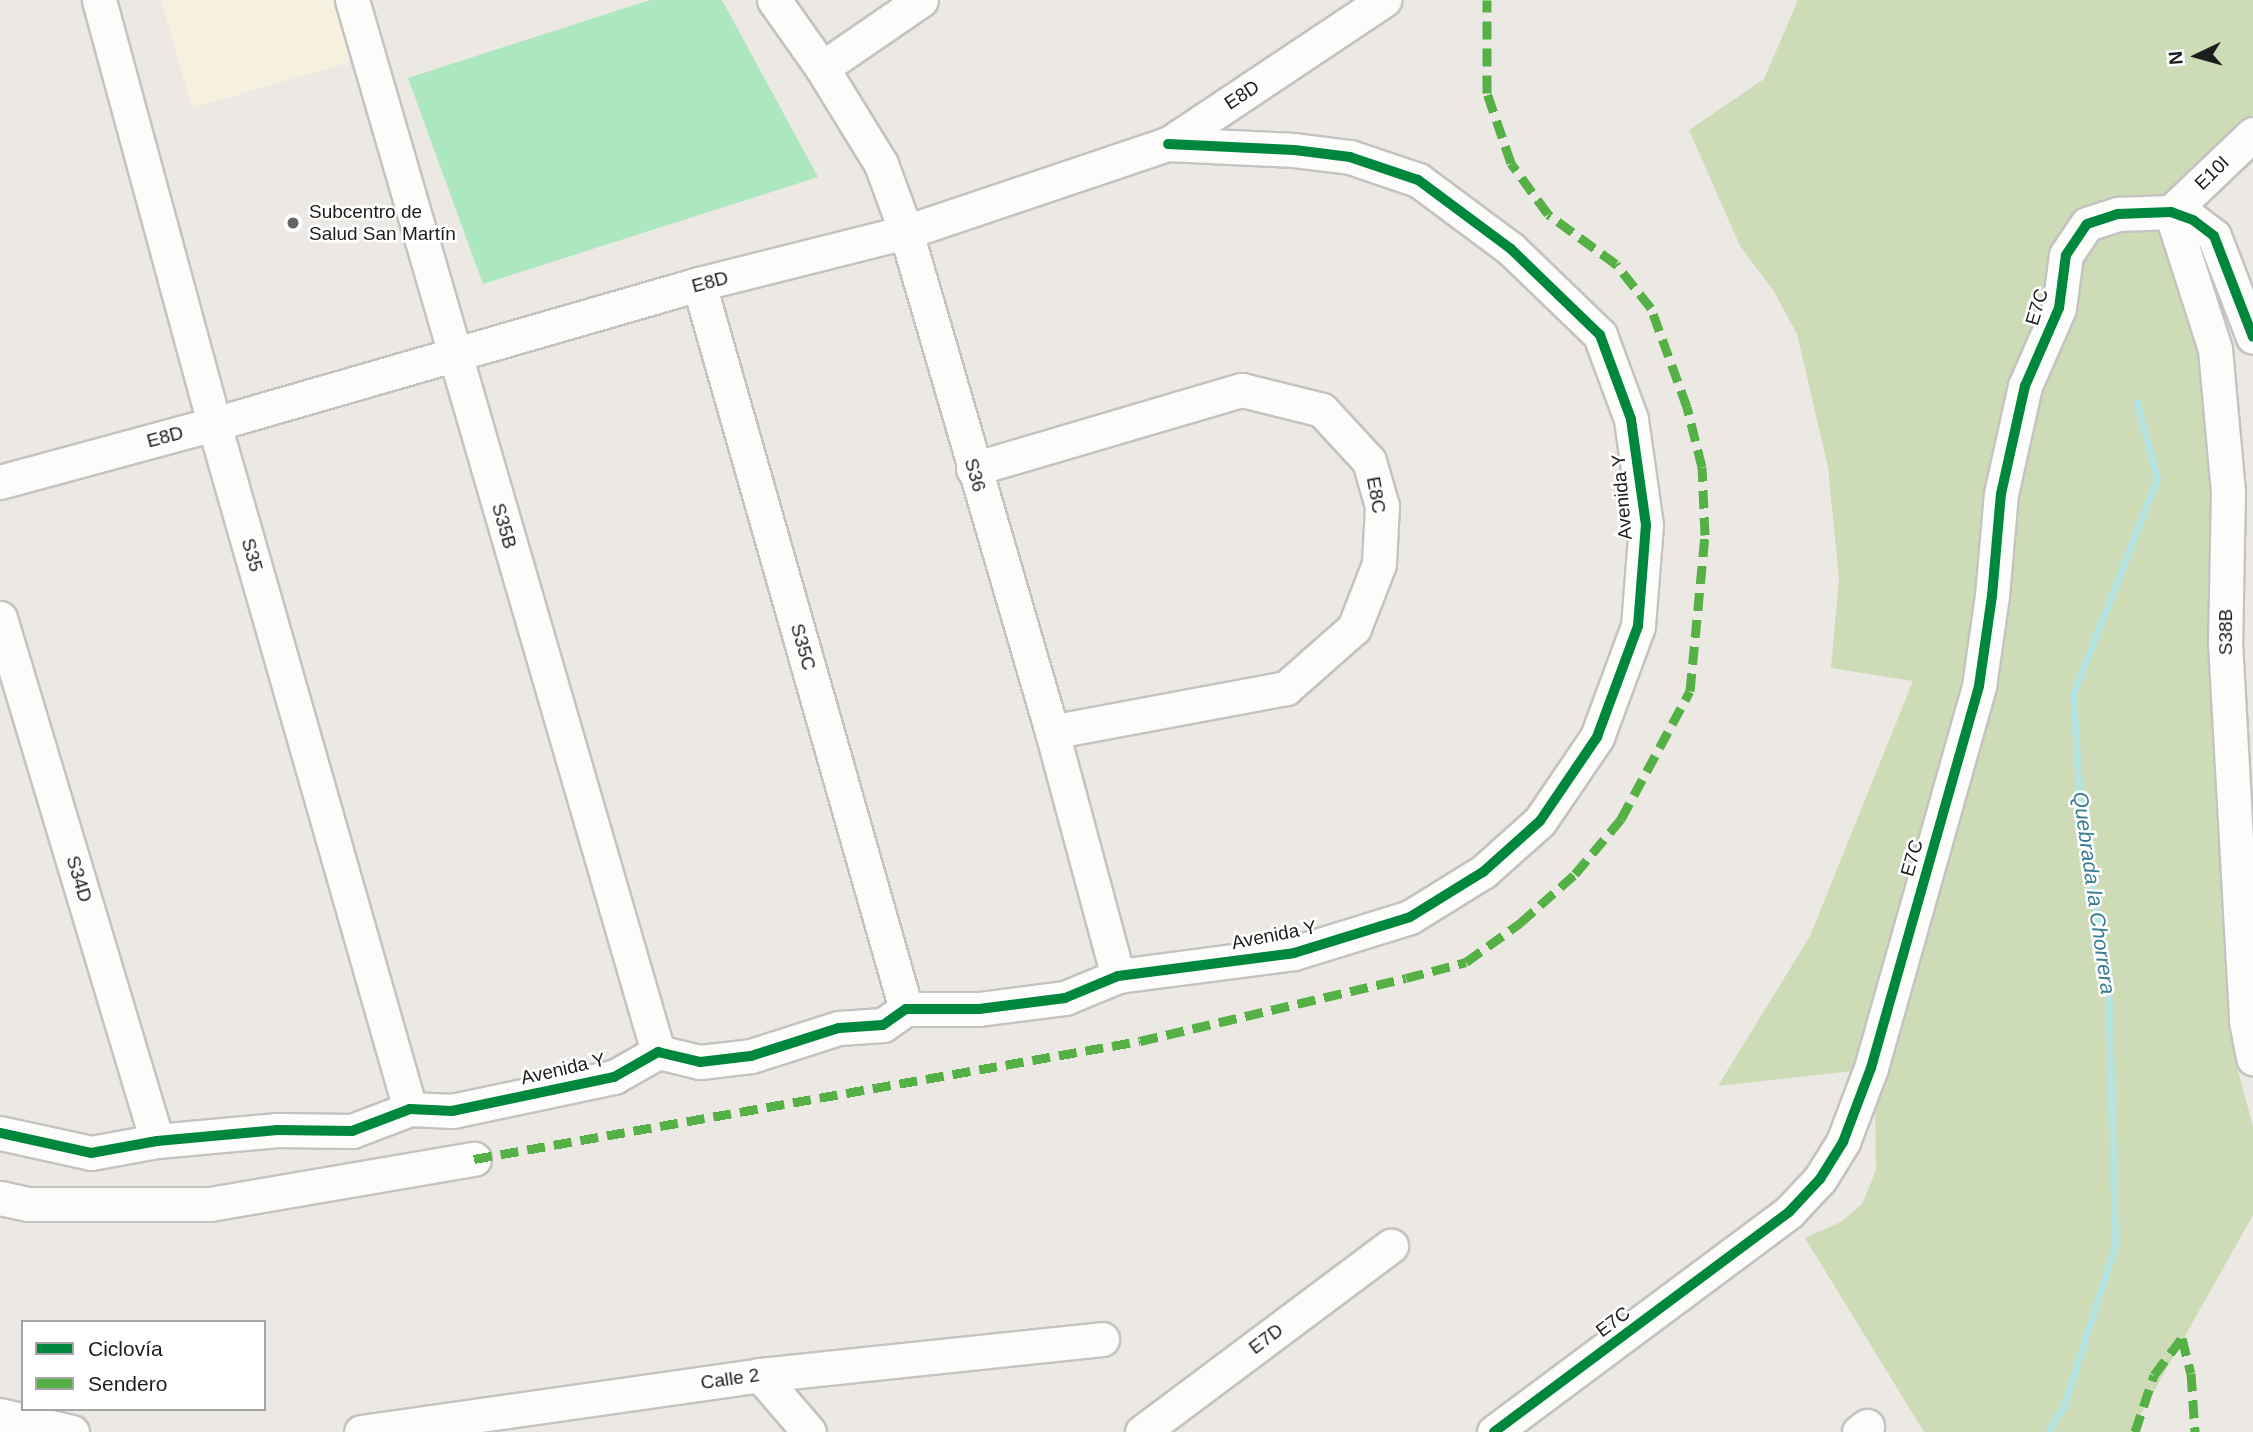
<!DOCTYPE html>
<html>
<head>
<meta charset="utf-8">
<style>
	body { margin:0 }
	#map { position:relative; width:2253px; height:1432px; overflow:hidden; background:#ece8e4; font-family:Arial,sans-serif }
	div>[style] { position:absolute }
	.education>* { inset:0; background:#f6f0de }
	.forest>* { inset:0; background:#cddcb7 }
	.pitch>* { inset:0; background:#ace7c0 }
	.stream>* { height:7px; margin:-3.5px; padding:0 3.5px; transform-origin:3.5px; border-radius:3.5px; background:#b5e3e2 }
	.roads { filter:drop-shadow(2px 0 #c4c3c1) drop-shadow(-2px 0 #c4c3c1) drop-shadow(0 2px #c4c3c1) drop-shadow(0 -2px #c4c3c1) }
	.minor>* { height:33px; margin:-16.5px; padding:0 16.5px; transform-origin:16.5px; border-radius:16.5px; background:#fcfcfb }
	.quiet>* { height:9px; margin-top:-4.5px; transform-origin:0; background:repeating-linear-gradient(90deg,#55b145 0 18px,transparent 0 27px) }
	.cycleway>* { height:10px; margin:-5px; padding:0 5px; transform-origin:5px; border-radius:5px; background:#00873e }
	.dots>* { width:19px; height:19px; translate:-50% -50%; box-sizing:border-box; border:4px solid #fff; border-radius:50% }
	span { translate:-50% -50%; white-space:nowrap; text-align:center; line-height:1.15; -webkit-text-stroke:5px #fff; paint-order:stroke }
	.street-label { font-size:19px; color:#1d1d1d }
	.poi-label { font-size:19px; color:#1d1d1d }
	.left { translate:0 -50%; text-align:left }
	.water-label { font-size:21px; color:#377b93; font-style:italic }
	.legend { position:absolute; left:21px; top:1320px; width:245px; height:91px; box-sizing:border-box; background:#fff; border:2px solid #a5a5a5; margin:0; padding:9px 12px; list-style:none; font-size:21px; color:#1d1d1d }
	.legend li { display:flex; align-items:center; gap:14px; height:35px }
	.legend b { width:35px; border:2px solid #a5a5a5 }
	.north { position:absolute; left:2162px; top:21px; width:70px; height:70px; -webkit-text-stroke:5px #fff; paint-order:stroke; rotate:265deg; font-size:19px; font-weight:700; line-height:28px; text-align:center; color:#1d1d1d }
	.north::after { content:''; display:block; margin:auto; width:24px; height:32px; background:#1d1d1d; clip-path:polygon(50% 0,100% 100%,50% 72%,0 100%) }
</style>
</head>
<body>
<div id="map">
	<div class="education">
		<i style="clip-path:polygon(161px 0,339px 0,357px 60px,192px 108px)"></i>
	</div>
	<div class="forest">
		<i style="clip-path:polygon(1798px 0,2253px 0,2253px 134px,2171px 212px,2215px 349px,2235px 1060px,2253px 1126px,2253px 1215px,2131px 1432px,1924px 1432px,1805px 1238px,1841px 1222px,1862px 1204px,1876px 1170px,1875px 1106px,1864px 1086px,1870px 1069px,1718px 1086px,1810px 936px,1913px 681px,1831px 668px,1839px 579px,1828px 467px,1797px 334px,1773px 290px,1740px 246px,1689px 130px,1764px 79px)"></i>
	</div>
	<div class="pitch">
		<i style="clip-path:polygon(650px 0,722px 0,818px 177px,483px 284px,408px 78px)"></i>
	</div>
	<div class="stream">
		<i style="left:2048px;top:1432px;width:31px;rotate:-59deg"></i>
		<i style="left:2064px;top:1405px;width:168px;rotate:-72.3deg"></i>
		<i style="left:2115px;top:1245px;width:268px;rotate:-91.5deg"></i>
		<i style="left:2108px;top:977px;width:145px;rotate:-100.3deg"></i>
		<i style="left:2082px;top:834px;width:140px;rotate:-93.7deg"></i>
		<i style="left:2073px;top:694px;width:231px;rotate:-68.7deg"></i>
		<i style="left:2157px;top:479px;width:80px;rotate:-104.6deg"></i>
	</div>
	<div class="roads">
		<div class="minor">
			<i style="left:99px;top:0;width:439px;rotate:74.8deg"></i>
			<i style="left:214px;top:424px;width:712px;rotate:74.03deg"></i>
			<i style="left:352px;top:0;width:1096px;rotate:73.78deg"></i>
			<i style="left:774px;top:0;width:83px;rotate:54.8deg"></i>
			<i style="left:822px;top:68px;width:113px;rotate:58.4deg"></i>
			<i style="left:881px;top:164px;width:72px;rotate:69.8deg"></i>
			<i style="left:906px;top:232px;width:521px;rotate:73.72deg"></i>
			<i style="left:1052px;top:732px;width:253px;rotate:74.9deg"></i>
			<i style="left:822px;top:68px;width:120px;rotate:-34.5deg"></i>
			<i style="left:2171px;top:212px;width:144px;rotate:72.2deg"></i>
			<i style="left:2215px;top:349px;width:143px;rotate:84.8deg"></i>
			<i style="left:2228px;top:491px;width:151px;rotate:91.1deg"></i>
			<i style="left:2225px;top:642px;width:380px;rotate:86.8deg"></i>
			<i style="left:2246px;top:1021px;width:38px;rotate:79deg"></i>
			<i style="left:2171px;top:212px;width:113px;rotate:-43.6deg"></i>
			<i style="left:699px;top:284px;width:754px;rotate:74.07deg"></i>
			<i style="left:973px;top:469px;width:280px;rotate:-16.4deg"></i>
			<i style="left:1242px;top:390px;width:82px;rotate:14deg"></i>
			<i style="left:1322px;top:410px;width:69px;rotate:47.3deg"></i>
			<i style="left:1369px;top:461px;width:47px;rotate:73.9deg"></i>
			<i style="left:1382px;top:506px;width:58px;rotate:93deg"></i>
			<i style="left:1379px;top:564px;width:69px;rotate:111.3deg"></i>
			<i style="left:1354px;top:628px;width:91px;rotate:138.6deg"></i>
			<i style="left:1286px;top:688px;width:238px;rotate:169.4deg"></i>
			<i style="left:0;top:482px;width:222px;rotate:-15.2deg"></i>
			<i style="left:214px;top:424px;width:505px;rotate:-16.1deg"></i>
			<i style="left:699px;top:284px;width:213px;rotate:-14.1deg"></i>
			<i style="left:906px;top:232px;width:276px;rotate:-18.6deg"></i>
			<i style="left:1168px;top:144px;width:260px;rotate:-33.7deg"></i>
			<i style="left:0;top:618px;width:546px;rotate:73.29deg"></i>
			<i style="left:0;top:1133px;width:93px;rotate:12.4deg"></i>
			<i style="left:91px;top:1153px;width:67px;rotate:-10.3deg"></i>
			<i style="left:157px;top:1141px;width:121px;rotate:-5.2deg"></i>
			<i style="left:277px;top:1130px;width:75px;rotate:0.8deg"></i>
			<i style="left:352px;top:1131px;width:62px;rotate:-20.8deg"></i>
			<i style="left:410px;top:1109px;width:42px;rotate:2.7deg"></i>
			<i style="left:452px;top:1111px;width:166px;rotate:-11.9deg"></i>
			<i style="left:614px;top:1077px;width:51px;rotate:-29.6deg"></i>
			<i style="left:658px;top:1052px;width:43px;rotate:13.4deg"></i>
			<i style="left:700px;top:1062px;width:51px;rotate:-6.7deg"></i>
			<i style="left:751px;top:1056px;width:92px;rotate:-17.7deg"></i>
			<i style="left:839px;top:1028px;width:44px;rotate:-3.9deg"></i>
			<i style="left:883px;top:1025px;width:28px;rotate:-35deg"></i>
			<i style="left:906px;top:1009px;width:73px"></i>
			<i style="left:979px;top:1009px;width:87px;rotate:-7.3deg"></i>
			<i style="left:1065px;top:998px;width:57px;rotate:-22.5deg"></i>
			<i style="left:1118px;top:976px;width:177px;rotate:-7.4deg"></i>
			<i style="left:1294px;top:953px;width:121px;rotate:-17.2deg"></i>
			<i style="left:1410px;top:917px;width:86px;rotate:-31.7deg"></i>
			<i style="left:1483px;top:872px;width:76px;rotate:-41.8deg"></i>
			<i style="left:1540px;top:821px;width:102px;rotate:-55.8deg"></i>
			<i style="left:1597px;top:737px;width:118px;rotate:-69.7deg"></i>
			<i style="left:1638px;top:626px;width:101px;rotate:-85.5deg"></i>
			<i style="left:1646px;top:525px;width:107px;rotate:-98.1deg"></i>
			<i style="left:1631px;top:419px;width:90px;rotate:-110.3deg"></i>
			<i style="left:1600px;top:335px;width:124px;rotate:-136deg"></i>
			<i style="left:1511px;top:249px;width:116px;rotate:-143.4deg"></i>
			<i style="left:1418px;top:180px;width:72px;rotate:-161.3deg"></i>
			<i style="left:1350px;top:157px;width:56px;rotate:-172.9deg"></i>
			<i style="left:1294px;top:150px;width:126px;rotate:-177.3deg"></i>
			<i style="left:0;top:1198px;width:29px;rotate:12deg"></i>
			<i style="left:28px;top:1204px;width:182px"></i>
			<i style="left:210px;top:1204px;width:268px;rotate:-9.7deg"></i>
			<i style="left:760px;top:1375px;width:75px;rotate:49.3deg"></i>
			<i style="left:0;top:1415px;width:74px;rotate:13.3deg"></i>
			<i style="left:361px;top:1432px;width:403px;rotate:-8.1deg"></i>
			<i style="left:760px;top:1375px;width:344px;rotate:-6deg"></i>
			<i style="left:1142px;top:1432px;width:311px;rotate:-36.8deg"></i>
			<i style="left:1494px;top:1432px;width:368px;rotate:-36.7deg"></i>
			<i style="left:1789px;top:1212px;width:45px;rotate:-46.8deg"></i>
			<i style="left:1820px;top:1179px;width:44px;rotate:-58.1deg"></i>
			<i style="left:1843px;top:1142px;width:79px;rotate:-69.3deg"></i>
			<i style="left:1871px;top:1068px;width:397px;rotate:-74.2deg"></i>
			<i style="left:1979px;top:686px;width:91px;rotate:-81.8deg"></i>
			<i style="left:1992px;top:596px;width:102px;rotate:-85deg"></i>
			<i style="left:2001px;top:494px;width:111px;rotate:-77.5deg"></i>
			<i style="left:2025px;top:386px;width:85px;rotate:-66.4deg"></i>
			<i style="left:2059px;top:308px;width:53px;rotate:-82.5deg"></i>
			<i style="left:2066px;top:255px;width:37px;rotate:-56deg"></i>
			<i style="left:2087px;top:224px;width:33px;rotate:-18deg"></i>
			<i style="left:2118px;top:214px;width:53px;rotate:-2.2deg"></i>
			<i style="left:2171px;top:212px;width:23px;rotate:20deg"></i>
			<i style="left:2193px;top:220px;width:26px;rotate:37deg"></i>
			<i style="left:2214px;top:236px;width:108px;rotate:68.9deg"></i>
			<i style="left:1859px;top:1432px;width:10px;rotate:-37deg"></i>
		</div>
	</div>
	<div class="quiet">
		<i style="left:474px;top:1159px;width:676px;rotate:-10.05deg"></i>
		<i style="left:1140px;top:1041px;width:273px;rotate:-13.3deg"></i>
		<i style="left:1406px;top:978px;width:62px;rotate:-14.9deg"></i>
		<i style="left:1466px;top:962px;width:67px;rotate:-35.8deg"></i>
		<i style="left:1520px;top:923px;width:74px;rotate:-41.7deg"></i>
		<i style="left:1575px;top:874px;width:72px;rotate:-50.1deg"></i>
		<i style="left:1621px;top:819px;width:145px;rotate:-61.7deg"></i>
		<i style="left:1690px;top:691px;width:157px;rotate:-84.5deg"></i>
		<i style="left:1705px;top:535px;width:68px;rotate:-92.5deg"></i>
		<i style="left:1702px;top:467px;width:62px;rotate:-104deg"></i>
		<i style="left:1687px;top:407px;width:105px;rotate:-110deg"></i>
		<i style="left:1651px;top:308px;width:56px;rotate:-128.5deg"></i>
		<i style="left:1616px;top:264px;width:84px;rotate:-143.7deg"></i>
		<i style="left:1548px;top:214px;width:63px;rotate:-126deg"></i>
		<i style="left:1511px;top:163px;width:74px;rotate:-108.9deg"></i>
		<i style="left:1487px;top:93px;width:93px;rotate:-90deg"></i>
		<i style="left:2135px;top:1432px;width:60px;rotate:-71.6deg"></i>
		<i style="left:2154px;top:1375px;width:46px;rotate:-52.9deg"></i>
		<i style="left:2182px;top:1338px;width:36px;rotate:76deg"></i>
		<i style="left:2191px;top:1373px;width:59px;rotate:86.1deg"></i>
	</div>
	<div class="cycleway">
		<i style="left:0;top:1133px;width:93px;rotate:12.4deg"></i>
		<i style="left:91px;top:1153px;width:67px;rotate:-10.3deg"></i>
		<i style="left:157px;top:1141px;width:121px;rotate:-5.2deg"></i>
		<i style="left:277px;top:1130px;width:75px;rotate:0.8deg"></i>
		<i style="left:352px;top:1131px;width:62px;rotate:-20.8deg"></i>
		<i style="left:410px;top:1109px;width:42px;rotate:2.7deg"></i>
		<i style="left:452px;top:1111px;width:166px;rotate:-11.9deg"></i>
		<i style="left:614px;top:1077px;width:51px;rotate:-29.6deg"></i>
		<i style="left:658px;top:1052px;width:43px;rotate:13.4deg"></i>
		<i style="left:700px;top:1062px;width:51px;rotate:-6.7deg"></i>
		<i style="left:751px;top:1056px;width:92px;rotate:-17.7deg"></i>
		<i style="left:839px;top:1028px;width:44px;rotate:-3.9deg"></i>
		<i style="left:883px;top:1025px;width:28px;rotate:-35deg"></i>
		<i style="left:906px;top:1009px;width:73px"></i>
		<i style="left:979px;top:1009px;width:87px;rotate:-7.3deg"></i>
		<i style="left:1065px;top:998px;width:57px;rotate:-22.5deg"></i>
		<i style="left:1118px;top:976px;width:177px;rotate:-7.4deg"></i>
		<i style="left:1294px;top:953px;width:121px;rotate:-17.2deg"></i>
		<i style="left:1410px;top:917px;width:86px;rotate:-31.7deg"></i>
		<i style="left:1483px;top:872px;width:76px;rotate:-41.8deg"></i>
		<i style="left:1540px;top:821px;width:102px;rotate:-55.8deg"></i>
		<i style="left:1597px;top:737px;width:118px;rotate:-69.7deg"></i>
		<i style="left:1638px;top:626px;width:101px;rotate:-85.5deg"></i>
		<i style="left:1646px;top:525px;width:107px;rotate:-98.1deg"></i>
		<i style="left:1631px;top:419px;width:90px;rotate:-110.3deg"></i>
		<i style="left:1600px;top:335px;width:124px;rotate:-136deg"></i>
		<i style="left:1511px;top:249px;width:116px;rotate:-143.4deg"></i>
		<i style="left:1418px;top:180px;width:72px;rotate:-161.3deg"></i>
		<i style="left:1350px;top:157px;width:56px;rotate:-172.9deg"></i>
		<i style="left:1294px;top:150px;width:126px;rotate:-177.3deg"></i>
		<i style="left:1494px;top:1432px;width:368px;rotate:-36.7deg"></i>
		<i style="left:1789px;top:1212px;width:45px;rotate:-46.8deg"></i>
		<i style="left:1820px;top:1179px;width:44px;rotate:-58.1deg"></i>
		<i style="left:1843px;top:1142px;width:79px;rotate:-69.3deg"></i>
		<i style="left:1871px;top:1068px;width:397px;rotate:-74.2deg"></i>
		<i style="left:1979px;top:686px;width:91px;rotate:-81.8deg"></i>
		<i style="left:1992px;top:596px;width:102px;rotate:-85deg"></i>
		<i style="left:2001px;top:494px;width:111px;rotate:-77.5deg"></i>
		<i style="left:2025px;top:386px;width:85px;rotate:-66.4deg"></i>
		<i style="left:2059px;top:308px;width:53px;rotate:-82.5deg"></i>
		<i style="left:2066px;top:255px;width:37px;rotate:-56deg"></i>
		<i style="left:2087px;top:224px;width:33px;rotate:-18deg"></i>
		<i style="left:2118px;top:214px;width:53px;rotate:-2.2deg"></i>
		<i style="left:2171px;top:212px;width:23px;rotate:20deg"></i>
		<i style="left:2193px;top:220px;width:26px;rotate:37deg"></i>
		<i style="left:2214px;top:236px;width:108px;rotate:68.9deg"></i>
	</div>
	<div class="dots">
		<i style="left:293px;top:223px;background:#656463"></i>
	</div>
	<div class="street-label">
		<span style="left:1242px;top:95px;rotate:-33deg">E8D</span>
		<span style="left:2212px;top:173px;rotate:-44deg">E10I</span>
		<span style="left:710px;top:282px;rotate:-15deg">E8D</span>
		<span style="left:2037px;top:307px;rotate:-73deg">E7C</span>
		<span style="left:165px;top:437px;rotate:-15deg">E8D</span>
		<span style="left:975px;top:475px;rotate:74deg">S36</span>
		<span style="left:1376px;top:495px;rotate:80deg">E8C</span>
		<span style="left:1622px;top:497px;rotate:-95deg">Avenida Y</span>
		<span style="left:504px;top:526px;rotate:74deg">S35B</span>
		<span style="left:252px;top:555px;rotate:74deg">S35</span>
		<span style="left:2226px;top:632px;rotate:-90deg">S38B</span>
		<span style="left:803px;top:647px;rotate:74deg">S35C</span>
		<span style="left:1912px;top:858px;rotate:-74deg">E7C</span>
		<span style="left:79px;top:879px;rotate:73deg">S34D</span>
		<span style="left:1274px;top:935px;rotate:-11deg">Avenida Y</span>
		<span style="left:563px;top:1069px;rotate:-13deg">Avenida Y</span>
		<span style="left:1613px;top:1322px;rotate:-37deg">E7C</span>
		<span style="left:1266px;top:1339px;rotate:-37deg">E7D</span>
		<span style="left:730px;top:1379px;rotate:-8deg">Calle 2</span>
	</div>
	<div class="poi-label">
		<span class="left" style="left:309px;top:223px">Subcentro de<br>Salud San Martín</span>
	</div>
	<div class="water-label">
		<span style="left:2094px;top:893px;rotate:82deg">Quebrada la Chorrera</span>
	</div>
	<ul class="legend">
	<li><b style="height:9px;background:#00873e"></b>Ciclovía</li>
	<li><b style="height:9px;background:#55b145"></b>Sendero</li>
	</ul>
	<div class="north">N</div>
</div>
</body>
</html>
